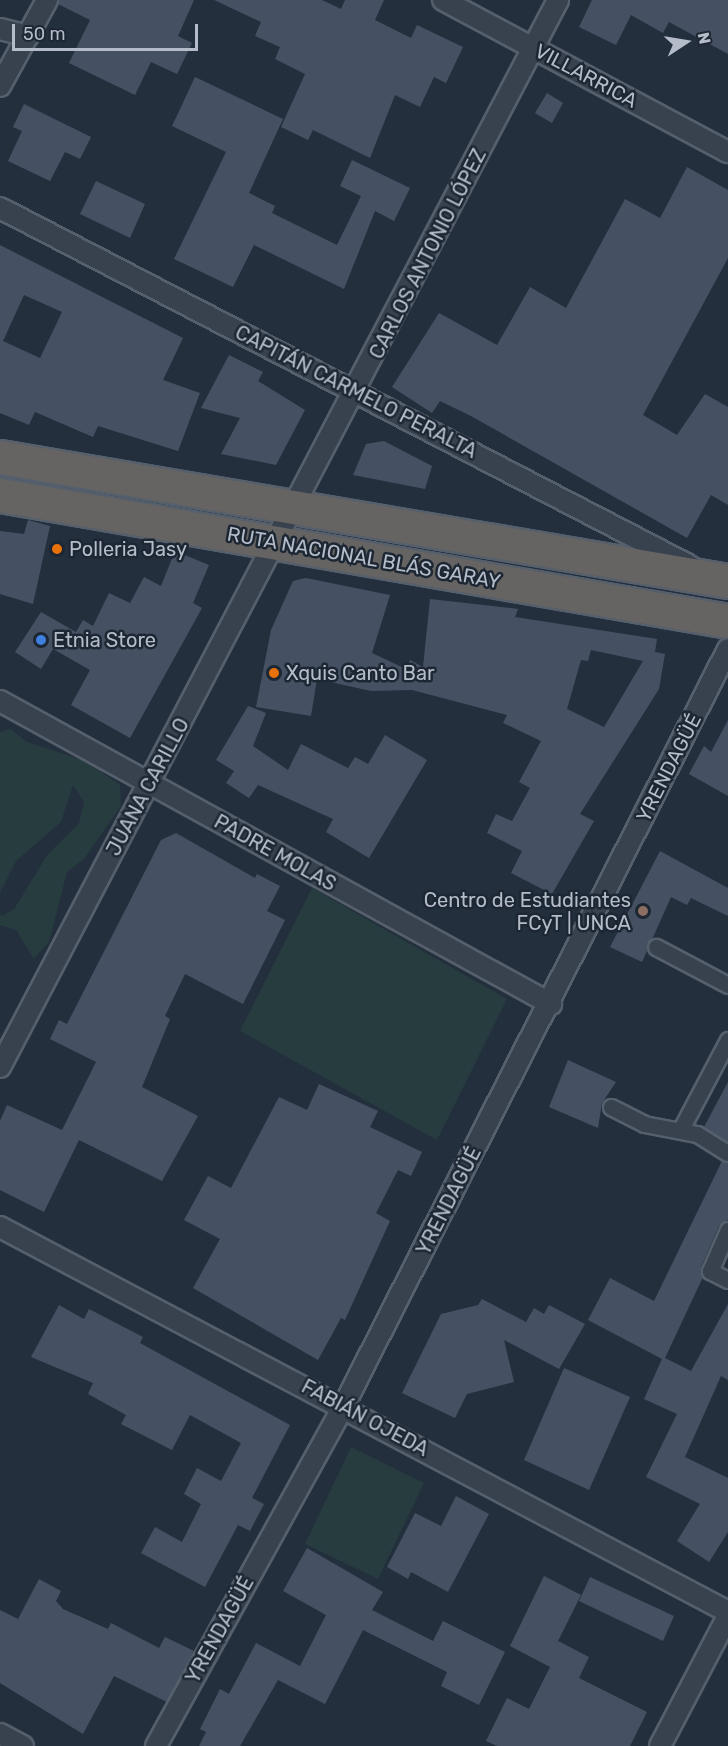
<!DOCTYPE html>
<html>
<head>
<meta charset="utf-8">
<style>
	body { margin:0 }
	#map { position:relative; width:728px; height:1746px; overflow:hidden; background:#242f3e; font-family:Rubik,sans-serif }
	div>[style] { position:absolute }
	.green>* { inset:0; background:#263c3f }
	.building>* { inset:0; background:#455162 }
	.roads { filter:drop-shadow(2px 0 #565f6c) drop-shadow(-2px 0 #565f6c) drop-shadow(0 2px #565f6c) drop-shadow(0 -2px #565f6c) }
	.pedestrian>* { height:15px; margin:-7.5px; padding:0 7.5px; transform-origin:7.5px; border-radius:7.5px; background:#38414e }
	.minor>* { height:20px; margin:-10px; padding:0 10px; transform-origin:10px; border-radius:10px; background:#38414e }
	.trunk>* { height:33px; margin:-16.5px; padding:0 16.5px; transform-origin:16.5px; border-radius:16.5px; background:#656462 }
	.dots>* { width:16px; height:16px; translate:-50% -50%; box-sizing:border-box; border:3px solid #1d2633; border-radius:50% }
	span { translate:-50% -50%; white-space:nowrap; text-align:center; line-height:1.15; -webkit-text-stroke:5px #1d2633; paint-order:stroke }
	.street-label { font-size:20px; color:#b4bcc9 }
	.poi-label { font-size:20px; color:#b4bcc9 }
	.left { translate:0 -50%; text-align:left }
	.right { translate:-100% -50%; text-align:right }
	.north { position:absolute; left:656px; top:12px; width:60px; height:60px; -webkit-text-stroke:4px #1d2633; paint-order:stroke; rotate:78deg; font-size:16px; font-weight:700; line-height:24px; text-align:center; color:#b4bcc9 }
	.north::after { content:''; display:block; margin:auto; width:21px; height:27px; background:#b4bcc9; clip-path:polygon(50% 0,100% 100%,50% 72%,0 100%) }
	.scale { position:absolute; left:12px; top:24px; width:186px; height:27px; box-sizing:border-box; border:3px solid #b4bcc9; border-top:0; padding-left:8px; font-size:18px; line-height:21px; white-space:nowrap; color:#b4bcc9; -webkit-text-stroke:4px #1d2633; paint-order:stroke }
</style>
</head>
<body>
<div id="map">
	<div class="green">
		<i style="clip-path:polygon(11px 729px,27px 742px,86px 761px,120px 785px,121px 806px,84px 859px,67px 872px,49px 942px,34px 959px,16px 930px,0 925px,0 912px,1px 916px,14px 909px,48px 854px,79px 823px,84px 802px,73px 785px,61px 822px,16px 861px,0 893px,0 732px)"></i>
		<i style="clip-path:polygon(312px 888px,507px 999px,437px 1140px,240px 1031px)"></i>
		<i style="clip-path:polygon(351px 1447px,424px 1483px,378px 1579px,305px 1544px)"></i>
	</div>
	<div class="building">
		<i style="clip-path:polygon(59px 0,194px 0,178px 36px,192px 43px,177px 74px,151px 62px,135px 95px,69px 63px,90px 20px,58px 4px)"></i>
		<i style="clip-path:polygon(214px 0,322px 0,341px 9px,345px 0,384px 0,375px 20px,411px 38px,417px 25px,463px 47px,446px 83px,434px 77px,420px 107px,395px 95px,370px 158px,313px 130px,308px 140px,281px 127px,305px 74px,275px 59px,280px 47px,255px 36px,261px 22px)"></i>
		<i style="clip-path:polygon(592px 0,728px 0,728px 54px,669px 22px,663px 33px,631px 15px,616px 45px,579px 27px)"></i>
		<i style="clip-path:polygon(195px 77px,283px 119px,249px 193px,275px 206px,272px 213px,337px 245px,361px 196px,340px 186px,352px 160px,410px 188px,394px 221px,375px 211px,344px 289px,254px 245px,233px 287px,174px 259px,226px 152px,172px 126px)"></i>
		<i style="clip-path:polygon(547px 93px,563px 103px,552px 123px,535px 113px)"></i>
		<i style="clip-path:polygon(24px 104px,91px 137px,80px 159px,65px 152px,50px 181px,8px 161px,22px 131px,13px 127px)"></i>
		<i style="clip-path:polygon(687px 167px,728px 190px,728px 258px,643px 415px,677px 435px,705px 394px,728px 407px,728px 505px,711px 495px,687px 538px,471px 416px,440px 401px,432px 413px,392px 387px,439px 313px,497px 345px,530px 287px,566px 308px,625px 199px,660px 218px)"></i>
		<i style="clip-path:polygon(96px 181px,145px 204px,130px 238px,80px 214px)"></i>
		<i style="clip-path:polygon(evenodd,0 245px,183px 338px,163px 380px,200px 393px,178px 451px,98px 426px,93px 437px,35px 412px,29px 425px,0 413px,0 245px,24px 295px,62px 312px,40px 358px,3px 341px,24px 295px)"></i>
		<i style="clip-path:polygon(229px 355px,263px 372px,258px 381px,305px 410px,276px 465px,221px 454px,240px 418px,201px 408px)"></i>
		<i style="clip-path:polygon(384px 441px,432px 466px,425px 489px,353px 475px,366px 444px)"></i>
		<i style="clip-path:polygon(28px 520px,50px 526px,33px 604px,0 594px,0 531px,24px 534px)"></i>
		<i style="clip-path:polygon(175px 551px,209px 565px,193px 603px,202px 608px,130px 738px,71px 705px,90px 670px,53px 649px,41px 669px,15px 652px,41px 612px,76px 632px,83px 620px,93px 626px,109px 593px,130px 603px,144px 577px,161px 586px)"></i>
		<i style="clip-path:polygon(evenodd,306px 578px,390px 595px,372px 653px,406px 669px,410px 660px,423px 667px,430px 599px,518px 609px,515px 617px,657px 639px,655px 652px,665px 654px,659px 689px,580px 814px,594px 821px,552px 894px,511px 873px,522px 851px,487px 833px,496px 814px,512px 821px,530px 788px,519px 782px,541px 741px,503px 723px,507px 715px,412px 690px,371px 691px,317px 679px,311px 716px,256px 707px,271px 630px,293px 581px,306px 578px,591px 650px,643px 661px,604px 727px,567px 709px,581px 660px,588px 661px,591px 650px)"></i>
		<i style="clip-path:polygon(248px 706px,266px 713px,253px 746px,288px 770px,301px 744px,348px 768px,355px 757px,368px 764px,385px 735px,427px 760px,369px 858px,326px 832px,333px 819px,258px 785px,249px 798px,226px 783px,234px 771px,216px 760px)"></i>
		<i style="clip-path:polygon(728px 720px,728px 796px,689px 774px,704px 746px,711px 752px)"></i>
		<i style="clip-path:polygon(176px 833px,255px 878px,257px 874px,280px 886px,267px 911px,285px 920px,243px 1004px,185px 974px,165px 1016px,170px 1019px,142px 1087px,198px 1116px,162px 1181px,79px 1140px,44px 1212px,0 1190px,0 1121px,7px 1105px,62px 1130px,96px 1062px,50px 1039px,59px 1020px,67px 1024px,161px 840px)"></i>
		<i style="clip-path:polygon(660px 851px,728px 888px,728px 916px,691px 898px,687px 905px,671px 897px,642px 962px,610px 947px)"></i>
		<i style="clip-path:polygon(568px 1060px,616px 1082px,602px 1103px,598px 1128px,549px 1107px)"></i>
		<i style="clip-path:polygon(728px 1082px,728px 1142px,704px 1127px)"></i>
		<i style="clip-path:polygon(319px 1084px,378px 1111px,370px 1127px,422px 1152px,411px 1176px,398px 1170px,376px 1213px,390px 1221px,345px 1320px,341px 1318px,318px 1360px,193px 1288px,220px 1239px,184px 1220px,208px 1176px,231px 1188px,279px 1097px,307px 1110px)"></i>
		<i style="clip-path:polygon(722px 1161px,728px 1163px,728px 1220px,719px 1226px,701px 1267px,703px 1277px,665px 1358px,691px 1371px,728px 1304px,728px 1380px,721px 1376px,685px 1457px,728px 1478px,728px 1532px,709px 1562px,677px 1541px,700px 1504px,646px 1477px,677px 1414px,644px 1399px,662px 1359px,588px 1320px,610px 1278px,654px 1301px)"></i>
		<i style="clip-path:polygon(482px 1299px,526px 1322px,534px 1308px,544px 1314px,549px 1305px,585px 1324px,559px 1369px,504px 1340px,514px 1382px,467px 1394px,455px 1418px,402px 1393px,441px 1314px,478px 1305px)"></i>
		<i style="clip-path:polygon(59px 1305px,84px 1319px,89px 1309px,143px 1337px,140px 1343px,290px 1425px,252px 1498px,264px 1504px,250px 1531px,238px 1525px,205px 1587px,141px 1553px,155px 1527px,182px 1542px,201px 1504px,184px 1494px,197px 1468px,221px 1481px,241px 1443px,190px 1415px,172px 1450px,121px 1424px,126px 1415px,88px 1394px,93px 1383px,31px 1357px)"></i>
		<i style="clip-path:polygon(564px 1368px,630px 1397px,589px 1490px,524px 1460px)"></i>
		<i style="clip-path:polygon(456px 1496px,489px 1514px,448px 1592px,411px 1572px,408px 1579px,387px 1567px,415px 1513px,441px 1526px)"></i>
		<i style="clip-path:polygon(307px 1548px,383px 1592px,372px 1610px,433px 1641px,443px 1621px,505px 1652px,479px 1705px,441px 1686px,447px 1672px,363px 1630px,325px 1704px,278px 1680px,240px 1746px,199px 1746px,206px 1732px,200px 1729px,220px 1689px,229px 1694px,256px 1643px,300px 1666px,326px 1615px,283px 1591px)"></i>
		<i style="clip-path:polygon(544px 1576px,581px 1595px,558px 1641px,589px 1657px,579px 1678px,647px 1712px,630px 1746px,497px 1746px,486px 1741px,507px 1698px,529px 1709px,550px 1667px,510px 1646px)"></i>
		<i style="clip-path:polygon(590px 1577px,674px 1616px,663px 1641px,579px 1601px)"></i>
		<i style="clip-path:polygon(39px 1579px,61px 1591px,56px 1601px,63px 1609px,108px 1629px,111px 1623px,159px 1648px,165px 1637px,194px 1651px,167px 1702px,114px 1676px,83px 1734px,0 1683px,0 1610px,18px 1619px)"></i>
	</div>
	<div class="roads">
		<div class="pedestrian">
			<i style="left:656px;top:947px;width:81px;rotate:27.8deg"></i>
			<i style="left:611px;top:1107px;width:37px;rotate:27deg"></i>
			<i style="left:644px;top:1124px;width:54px;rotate:10.7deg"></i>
			<i style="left:697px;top:1134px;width:36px;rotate:32deg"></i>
			<i style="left:681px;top:1129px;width:101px;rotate:-62.2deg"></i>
			<i style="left:728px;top:1230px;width:45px;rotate:113.7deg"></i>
			<i style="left:710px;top:1271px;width:20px;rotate:27deg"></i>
		</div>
		<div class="minor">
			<i style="left:443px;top:0;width:323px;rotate:28.1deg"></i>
			<i style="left:0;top:29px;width:29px;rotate:14deg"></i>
			<i style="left:0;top:86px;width:98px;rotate:-61.3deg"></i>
			<i style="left:0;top:208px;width:777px;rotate:27.42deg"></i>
			<i style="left:0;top:701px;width:629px;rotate:28.81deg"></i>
			<i style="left:0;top:1067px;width:1204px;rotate:-62.39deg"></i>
			<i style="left:0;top:1227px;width:824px;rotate:27.87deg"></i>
			<i style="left:0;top:1734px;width:26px;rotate:28deg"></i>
			<i style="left:156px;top:1746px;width:387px;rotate:-61.1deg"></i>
			<i style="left:343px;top:1407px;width:850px;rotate:-63.07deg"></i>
			<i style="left:660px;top:1746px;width:147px;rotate:-62.4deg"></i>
		</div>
		<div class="trunk">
			<i style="left:0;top:457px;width:738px;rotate:9.67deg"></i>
			<i style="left:0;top:495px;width:739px;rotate:9.82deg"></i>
		</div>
	</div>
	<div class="dots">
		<i style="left:57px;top:549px;background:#e8710a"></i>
		<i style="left:41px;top:640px;background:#3f7fe0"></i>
		<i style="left:274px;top:673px;background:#e8710a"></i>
		<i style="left:643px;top:911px;background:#8d6e63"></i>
	</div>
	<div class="street-label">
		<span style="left:586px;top:76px;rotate:28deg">VILLARRICA</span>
		<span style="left:428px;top:254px;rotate:-63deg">CARLOS ANTONIO LÓPEZ</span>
		<span style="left:356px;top:392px;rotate:27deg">CAPITÁN CARMELO PERALTA</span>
		<span style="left:364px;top:558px;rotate:10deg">RUTA NACIONAL BLÁS GARAY</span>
		<span style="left:669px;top:768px;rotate:-63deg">YRENDAGÜÉ</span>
		<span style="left:148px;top:787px;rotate:-62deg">JUANA CARILLO</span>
		<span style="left:275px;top:853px;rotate:29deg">PADRE MOLAS</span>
		<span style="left:449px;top:1201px;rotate:-63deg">YRENDAGÜÉ</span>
		<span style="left:365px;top:1418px;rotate:28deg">FABIÁN OJEDA</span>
		<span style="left:220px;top:1630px;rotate:-61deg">YRENDAGÜÉ</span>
	</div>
	<div class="poi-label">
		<span class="left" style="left:69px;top:549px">Polleria Jasy</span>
		<span class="left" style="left:53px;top:640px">Etnia Store</span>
		<span class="left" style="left:286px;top:673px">Xquis Canto Bar</span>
		<span class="right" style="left:631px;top:912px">Centro de Estudiantes<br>FCyT | UNCA</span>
	</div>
	<div class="north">N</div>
	<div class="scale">50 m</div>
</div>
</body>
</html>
